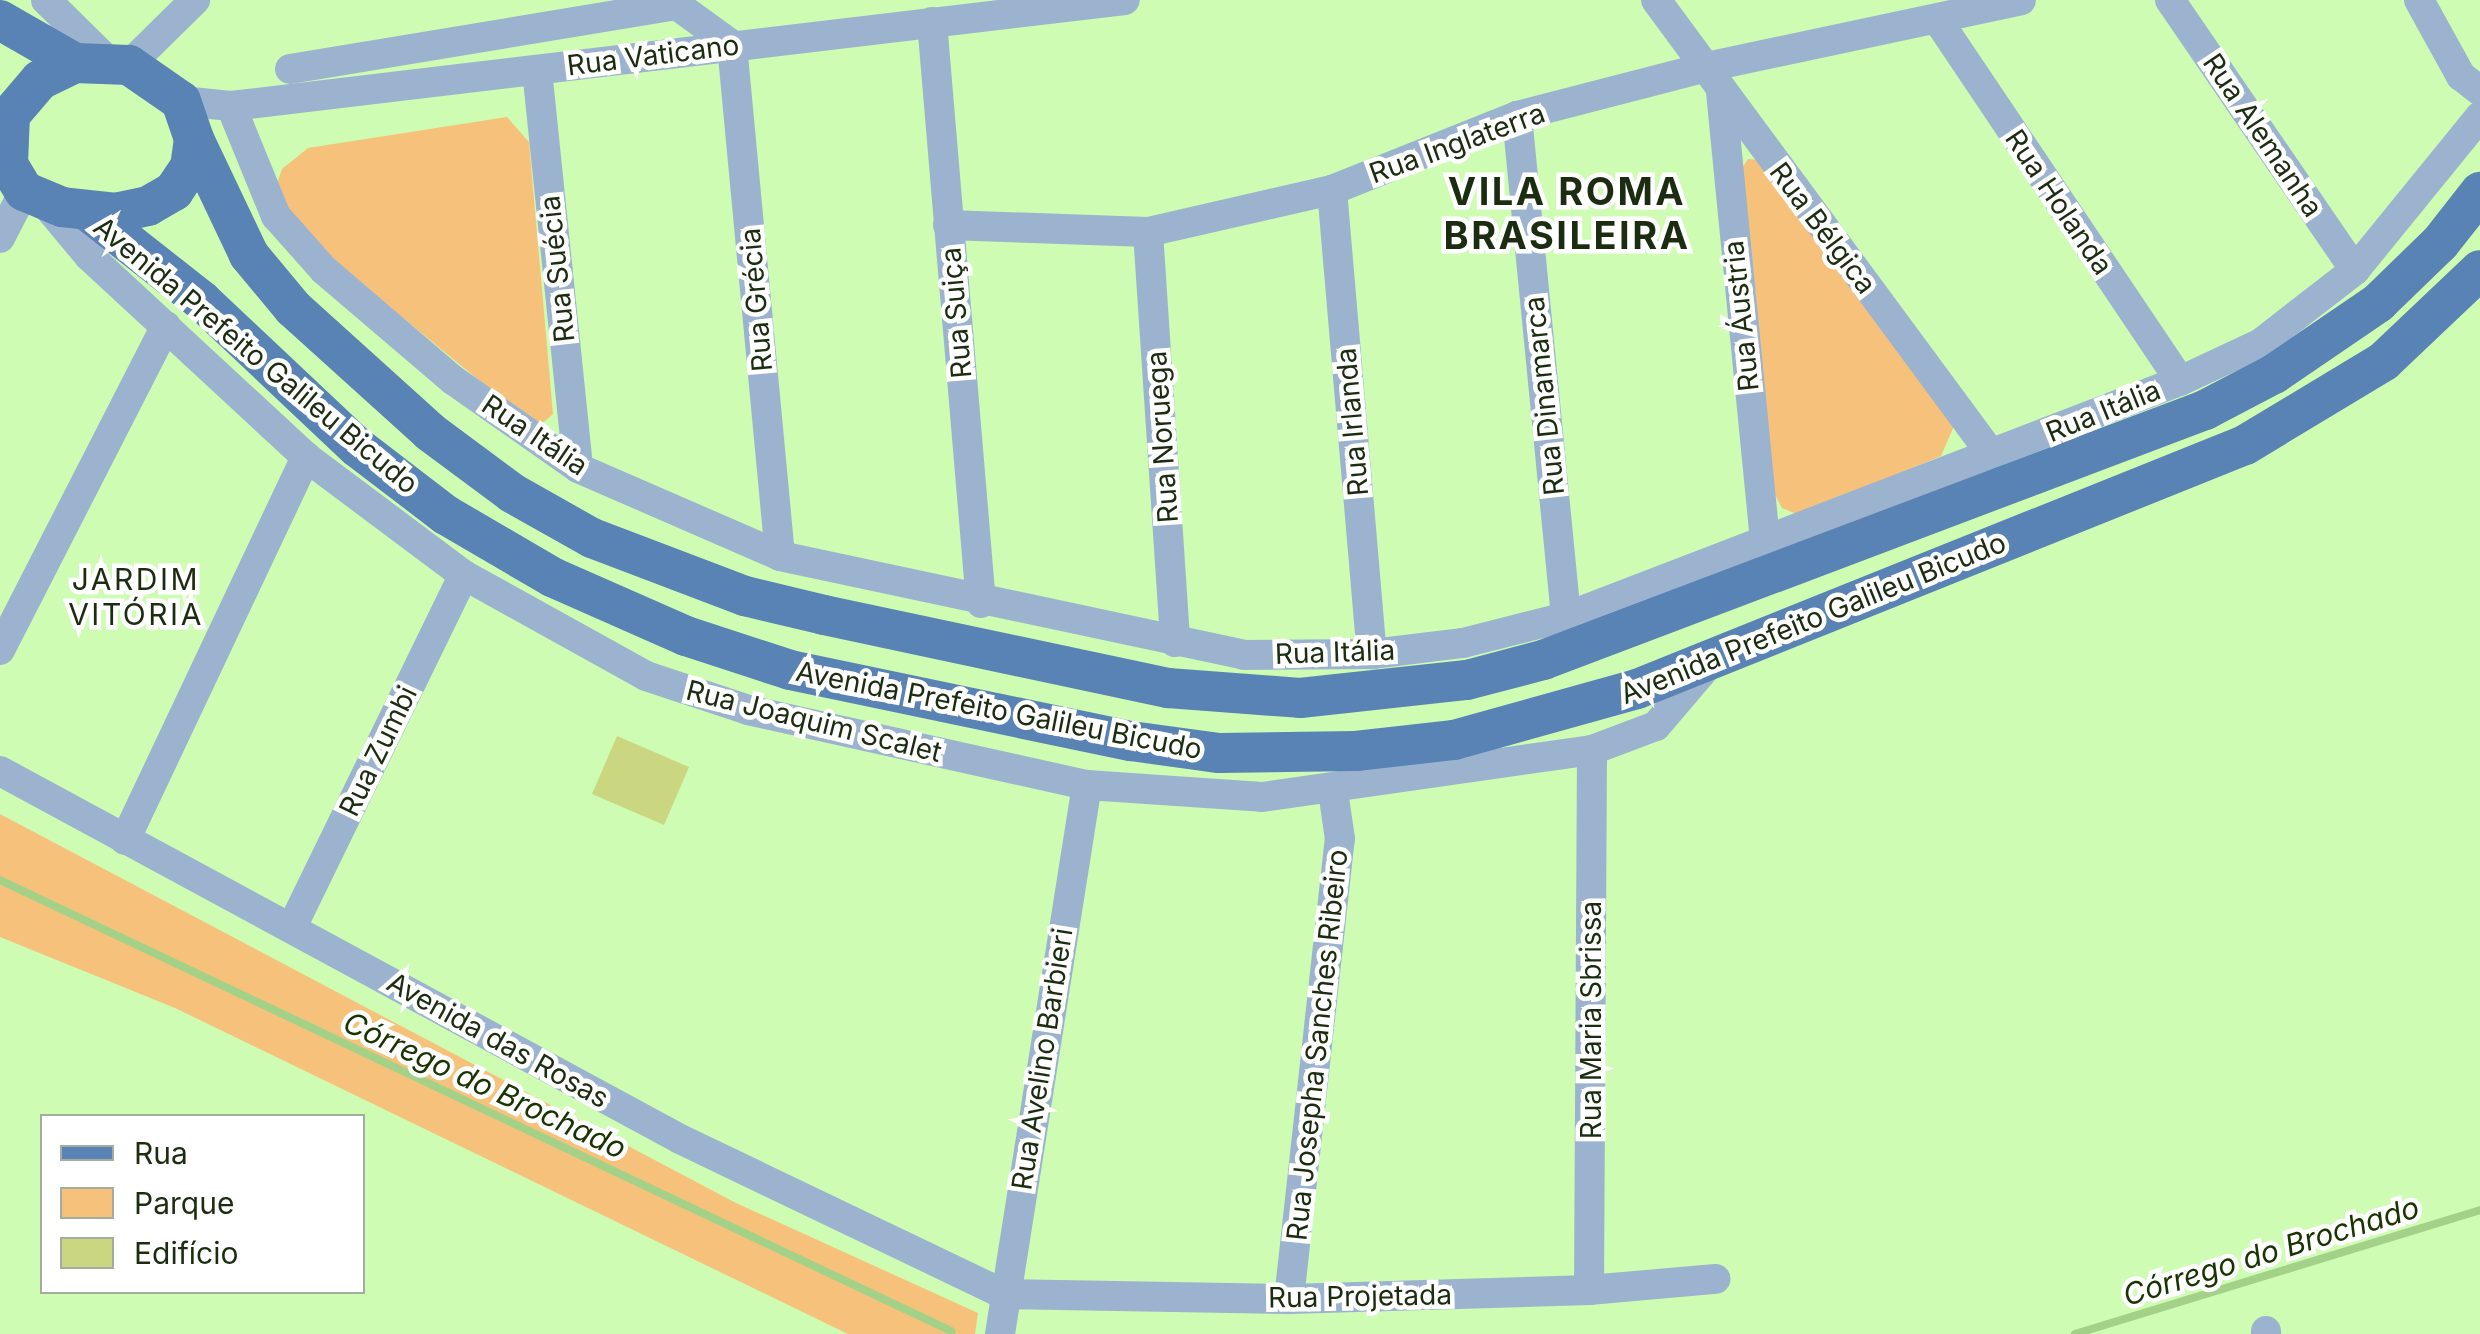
<!DOCTYPE html>
<html>
<head>
<meta charset="utf-8">
<style>
	body { margin:0 }
	#map { position:relative; width:2480px; height:1334px; overflow:hidden; background:#cdfcb2; font-family:Inter,sans-serif }
	div>[style] { position:absolute }
	.green>* { inset:0; background:#f6c27b }
	.stream>* { height:8px; margin:-4px; padding:0 4px; transform-origin:4px; border-radius:4px; background:#a3d188 }
	.building>* { inset:0; background:#cbd681 }
	.minor>* { height:30px; margin:-15px; padding:0 15px; transform-origin:15px; border-radius:15px; background:#9cb3d0 }
	.major>* { height:40px; margin:-20px; padding:0 20px; transform-origin:20px; border-radius:20px; background:#5982b5 }
	span { translate:-50% -50%; white-space:nowrap; text-align:center; line-height:1.15; -webkit-text-stroke:9px #fff; paint-order:stroke }
	.street-label { font-size:28px; color:#1b2c10 }
	.neighbourhood-label { font-size:30px; color:#1b2c10; letter-spacing:2.5px }
	.water-label { font-size:30px; color:#183400; font-style:italic }
	.district-label { font-size:38px; color:#1b2c10; font-weight:700; letter-spacing:2.5px }
	.legend { position:absolute; left:40px; top:1114px; width:325px; height:180px; box-sizing:border-box; background:#fff; border:2px solid #a4ab9f; margin:0; padding:12px 18px; list-style:none; font-size:30px; color:#1b2c10 }
	.legend li { display:flex; align-items:center; gap:20px; height:50px }
	.legend b { width:50px; border:2px solid #a4ab9f }
</style>
</head>
<body>
<div id="map">
	<div class="green">
		<i style="clip-path:polygon(507px 117px,529px 142px,553px 414px,537px 428px,318px 248px,275px 189px,282px 169px,308px 148px)"></i>
		<i style="clip-path:polygon(1748px 159px,1760px 160px,1954px 426px,1941px 456px,1799px 515px,1782px 508px,1774px 493px,1736px 177px)"></i>
		<i style="clip-path:polygon(0 814px,736px 1203px,978px 1313px,975px 1334px,848px 1334px,175px 1008px,0 937px)"></i>
	</div>
	<div class="stream">
		<i style="left:0;top:880px;width:1053px;rotate:25.37deg"></i>
		<i style="left:2075px;top:1334px;width:424px;rotate:-17deg"></i>
	</div>
	<div class="building">
		<i style="clip-path:polygon(617px 736px,689px 767px,664px 825px,592px 794px)"></i>
	</div>
	<div class="minor">
		<i style="left:46px;top:0;width:90px;rotate:44.5deg"></i>
		<i style="left:670px;top:0;width:77px;rotate:36deg"></i>
		<i style="left:732px;top:45px;width:513px;rotate:84.63deg"></i>
		<i style="left:1656px;top:0;width:566px;rotate:53.56deg"></i>
		<i style="left:2170px;top:0;width:327px;rotate:55.6deg"></i>
		<i style="left:2419px;top:0;width:87px;rotate:61.1deg"></i>
		<i style="left:2461px;top:76px;width:24px;rotate:38deg"></i>
		<i style="left:932px;top:22px;width:583px;rotate:85.18deg"></i>
		<i style="left:1939px;top:22px;width:432px;rotate:56.1deg"></i>
		<i style="left:129px;top:65px;width:93px;rotate:-44.6deg"></i>
		<i style="left:290px;top:69px;width:392px;rotate:-9.4deg"></i>
		<i style="left:537px;top:70px;width:400px;rotate:84.1deg"></i>
		<i style="left:1721px;top:92px;width:450px;rotate:84.4deg"></i>
		<i style="left:181px;top:101px;width:50px;rotate:5.7deg"></i>
		<i style="left:231px;top:106px;width:900px;rotate:-6.76deg"></i>
		<i style="left:231px;top:106px;width:119px;rotate:67.8deg"></i>
		<i style="left:276px;top:216px;width:72px;rotate:48.4deg"></i>
		<i style="left:324px;top:270px;width:170px;rotate:40.5deg"></i>
		<i style="left:453px;top:380px;width:153px;rotate:35.1deg"></i>
		<i style="left:578px;top:468px;width:220px;rotate:23.5deg"></i>
		<i style="left:780px;top:556px;width:474px;rotate:12deg"></i>
		<i style="left:1244px;top:655px;width:128px;rotate:-0.4deg"></i>
		<i style="left:1372px;top:654px;width:92px;rotate:-6.9deg"></i>
		<i style="left:1463px;top:643px;width:106px;rotate:-14.2deg"></i>
		<i style="left:1566px;top:617px;width:658px;rotate:-21.03deg"></i>
		<i style="left:2180px;top:381px;width:89px;rotate:-25.1deg"></i>
		<i style="left:2261px;top:343px;width:119px;rotate:-37.8deg"></i>
		<i style="left:2355px;top:270px;width:198px;rotate:-50.9deg"></i>
		<i style="left:1517px;top:116px;width:503px;rotate:84.41deg"></i>
		<i style="left:1332px;top:190px;width:466px;rotate:85.1deg"></i>
		<i style="left:43px;top:201px;width:72px;rotate:50.1deg"></i>
		<i style="left:89px;top:256px;width:296px;rotate:42.8deg"></i>
		<i style="left:306px;top:457px;width:197px;rotate:36.8deg"></i>
		<i style="left:464px;top:575px;width:208px;rotate:29deg"></i>
		<i style="left:646px;top:676px;width:108px;rotate:18.4deg"></i>
		<i style="left:748px;top:710px;width:347px;rotate:12.5deg"></i>
		<i style="left:1087px;top:785px;width:175px;rotate:3.9deg"></i>
		<i style="left:1262px;top:797px;width:333px;rotate:-8.1deg"></i>
		<i style="left:1592px;top:750px;width:68px;rotate:-20.6deg"></i>
		<i style="left:1656px;top:726px;width:88px;rotate:-49.6deg"></i>
		<i style="left:948px;top:225px;width:200px;rotate:2deg"></i>
		<i style="left:1148px;top:232px;width:189px;rotate:-12.9deg"></i>
		<i style="left:1332px;top:190px;width:199px;rotate:-21.8deg"></i>
		<i style="left:1517px;top:116px;width:191px;rotate:-14.5deg"></i>
		<i style="left:1702px;top:68px;width:326px;rotate:-12deg"></i>
		<i style="left:1148px;top:232px;width:411px;rotate:86.2deg"></i>
		<i style="left:0;top:238px;width:53px;rotate:-62.9deg"></i>
		<i style="left:0;top:650px;width:364px;rotate:-62.9deg"></i>
		<i style="left:0;top:771px;width:773px;rotate:28.42deg"></i>
		<i style="left:680px;top:1139px;width:359px;rotate:25.6deg"></i>
		<i style="left:1004px;top:1294px;width:285px;rotate:1deg"></i>
		<i style="left:1289px;top:1299px;width:300px;rotate:-1.7deg"></i>
		<i style="left:1589px;top:1290px;width:127px;rotate:-5deg"></i>
		<i style="left:125px;top:840px;width:424px;rotate:-64.7deg"></i>
		<i style="left:292px;top:927px;width:392px;rotate:-64deg"></i>
		<i style="left:1589px;top:1290px;width:540px;rotate:-89.68deg"></i>
		<i style="left:1289px;top:1299px;width:463px;rotate:-83.7deg"></i>
		<i style="left:1340px;top:839px;width:49px;rotate:-98.3deg"></i>
		<i style="left:1000px;top:1334px;width:556px;rotate:-81deg"></i>
		<i style="left:2266px;top:1334px;width:3px;rotate:-90deg"></i>
	</div>
	<div class="major">
		<i style="left:0;top:20px;width:86px;rotate:29.8deg"></i>
		<i style="left:75px;top:63px;width:54px;rotate:2.1deg"></i>
		<i style="left:129px;top:65px;width:63px;rotate:34.7deg"></i>
		<i style="left:181px;top:101px;width:40px;rotate:71.1deg"></i>
		<i style="left:194px;top:139px;width:28px;rotate:98deg"></i>
		<i style="left:190px;top:167px;width:29px;rotate:124deg"></i>
		<i style="left:174px;top:191px;width:30px;rotate:150deg"></i>
		<i style="left:148px;top:206px;width:33px;rotate:168deg"></i>
		<i style="left:116px;top:213px;width:54px;rotate:-173.7deg"></i>
		<i style="left:62px;top:207px;width:41px;rotate:-157.2deg"></i>
		<i style="left:24px;top:191px;width:31px;rotate:-121deg"></i>
		<i style="left:8px;top:164px;width:49px;rotate:-87.7deg"></i>
		<i style="left:10px;top:115px;width:46px;rotate:-49.4deg"></i>
		<i style="left:40px;top:80px;width:39px;rotate:-26deg"></i>
		<i style="left:194px;top:139px;width:128px;rotate:64.6deg"></i>
		<i style="left:249px;top:255px;width:69px;rotate:50.3deg"></i>
		<i style="left:293px;top:308px;width:185px;rotate:42.1deg"></i>
		<i style="left:430px;top:432px;width:102px;rotate:36.6deg"></i>
		<i style="left:512px;top:493px;width:92px;rotate:29.4deg"></i>
		<i style="left:592px;top:538px;width:164px;rotate:20.8deg"></i>
		<i style="left:745px;top:596px;width:81px;rotate:13.5deg"></i>
		<i style="left:824px;top:615px;width:352px;rotate:12deg"></i>
		<i style="left:1168px;top:688px;width:132px;rotate:4.3deg"></i>
		<i style="left:1300px;top:698px;width:168px;rotate:-6.2deg"></i>
		<i style="left:1467px;top:680px;width:79px;rotate:-14.7deg"></i>
		<i style="left:1543px;top:660px;width:708px;rotate:-20.69deg"></i>
		<i style="left:2205px;top:410px;width:78px;rotate:-27.6deg"></i>
		<i style="left:2274px;top:374px;width:126px;rotate:-34.3deg"></i>
		<i style="left:2378px;top:303px;width:86px;rotate:-44.1deg"></i>
		<i style="left:2440px;top:243px;width:65px;rotate:-51.9deg"></i>
		<i style="left:89px;top:212px;width:144px;rotate:38.2deg"></i>
		<i style="left:202px;top:301px;width:213px;rotate:43.3deg"></i>
		<i style="left:357px;top:447px;width:112px;rotate:37.4deg"></i>
		<i style="left:446px;top:515px;width:123px;rotate:30.3deg"></i>
		<i style="left:552px;top:577px;width:146px;rotate:23.8deg"></i>
		<i style="left:686px;top:636px;width:109px;rotate:18.1deg"></i>
		<i style="left:790px;top:670px;width:348px;rotate:11.8deg"></i>
		<i style="left:1131px;top:741px;width:89px;rotate:7.8deg"></i>
		<i style="left:1219px;top:753px;width:137px;rotate:-0.8deg"></i>
		<i style="left:1356px;top:751px;width:99px;rotate:-6.4deg"></i>
		<i style="left:1454px;top:740px;width:190px;rotate:-15.6deg"></i>
		<i style="left:1637px;top:689px;width:655px;rotate:-21.87deg"></i>
		<i style="left:2245px;top:445px;width:162px;rotate:-31.1deg"></i>
		<i style="left:2384px;top:361px;width:132px;rotate:-43.5deg"></i>
	</div>
	<div class="street-label">
		<span style="left:653px;top:55px;rotate:-7deg">Rua Vaticano</span>
		<span style="left:2263px;top:135px;rotate:56deg">Rua Alemanha</span>
		<span style="left:1457px;top:143px;rotate:-20deg">Rua Inglaterra</span>
		<span style="left:2059px;top:202px;rotate:56deg">Rua Holanda</span>
		<span style="left:1823px;top:228px;rotate:53deg">Rua Bélgica</span>
		<span style="left:557px;top:269px;rotate:-96deg">Rua Suécia</span>
		<span style="left:756px;top:300px;rotate:-95deg">Rua Grécia</span>
		<span style="left:956px;top:313px;rotate:-95deg">Rua Suiça</span>
		<span style="left:1741px;top:316px;rotate:-96deg">Rua Áustria</span>
		<span style="left:256px;top:355px;rotate:40deg">Avenida Prefeito Galileu Bicudo</span>
		<span style="left:1544px;top:396px;rotate:-96deg">Rua Dinamarca</span>
		<span style="left:2103px;top:411px;rotate:-22deg">Rua Itália</span>
		<span style="left:1352px;top:422px;rotate:-95deg">Rua Irlanda</span>
		<span style="left:535px;top:435px;rotate:34deg">Rua Itália</span>
		<span style="left:1162px;top:437px;rotate:-94deg">Rua Noruega</span>
		<span style="left:1813px;top:618px;rotate:-22deg">Avenida Prefeito Galileu Bicudo</span>
		<span style="left:1335px;top:652px;rotate:-2deg">Rua Itália</span>
		<span style="left:999px;top:710px;rotate:11deg">Avenida Prefeito Galileu Bicudo</span>
		<span style="left:814px;top:721px;rotate:14deg">Rua Joaquim Scalet</span>
		<span style="left:378px;top:751px;rotate:-64deg">Rua Zumbi</span>
		<span style="left:1591px;top:1020px;rotate:-90deg">Rua Maria Sbrissa</span>
		<span style="left:498px;top:1040px;rotate:29deg">Avenida das Rosas</span>
		<span style="left:1317px;top:1045px;rotate:-84deg">Rua Josepha Sanches Ribeiro</span>
		<span style="left:1042px;top:1059px;rotate:-81deg">Rua Avelino Barbieri</span>
		<span style="left:1360px;top:1296px;rotate:-1deg">Rua Projetada</span>
	</div>
	<div class="neighbourhood-label">
		<span style="left:136px;top:596px">JARDIM<br>VITÓRIA</span>
	</div>
	<div class="water-label">
		<span style="left:485px;top:1085px;rotate:25deg">Córrego do Brochado</span>
		<span style="left:2271px;top:1251px;rotate:-17deg">Córrego do Brochado</span>
	</div>
	<div class="district-label">
		<span style="left:1567px;top:214px">VILA ROMA<br>BRASILEIRA</span>
	</div>
	<ul class="legend">
	<li><b style="height:12px;background:#5982b5"></b>Rua</li>
	<li><b style="height:28px;background:#f6c27b"></b>Parque</li>
	<li><b style="height:28px;background:#cbd681"></b>Edifício</li>
	</ul>
</div>
</body>
</html>
